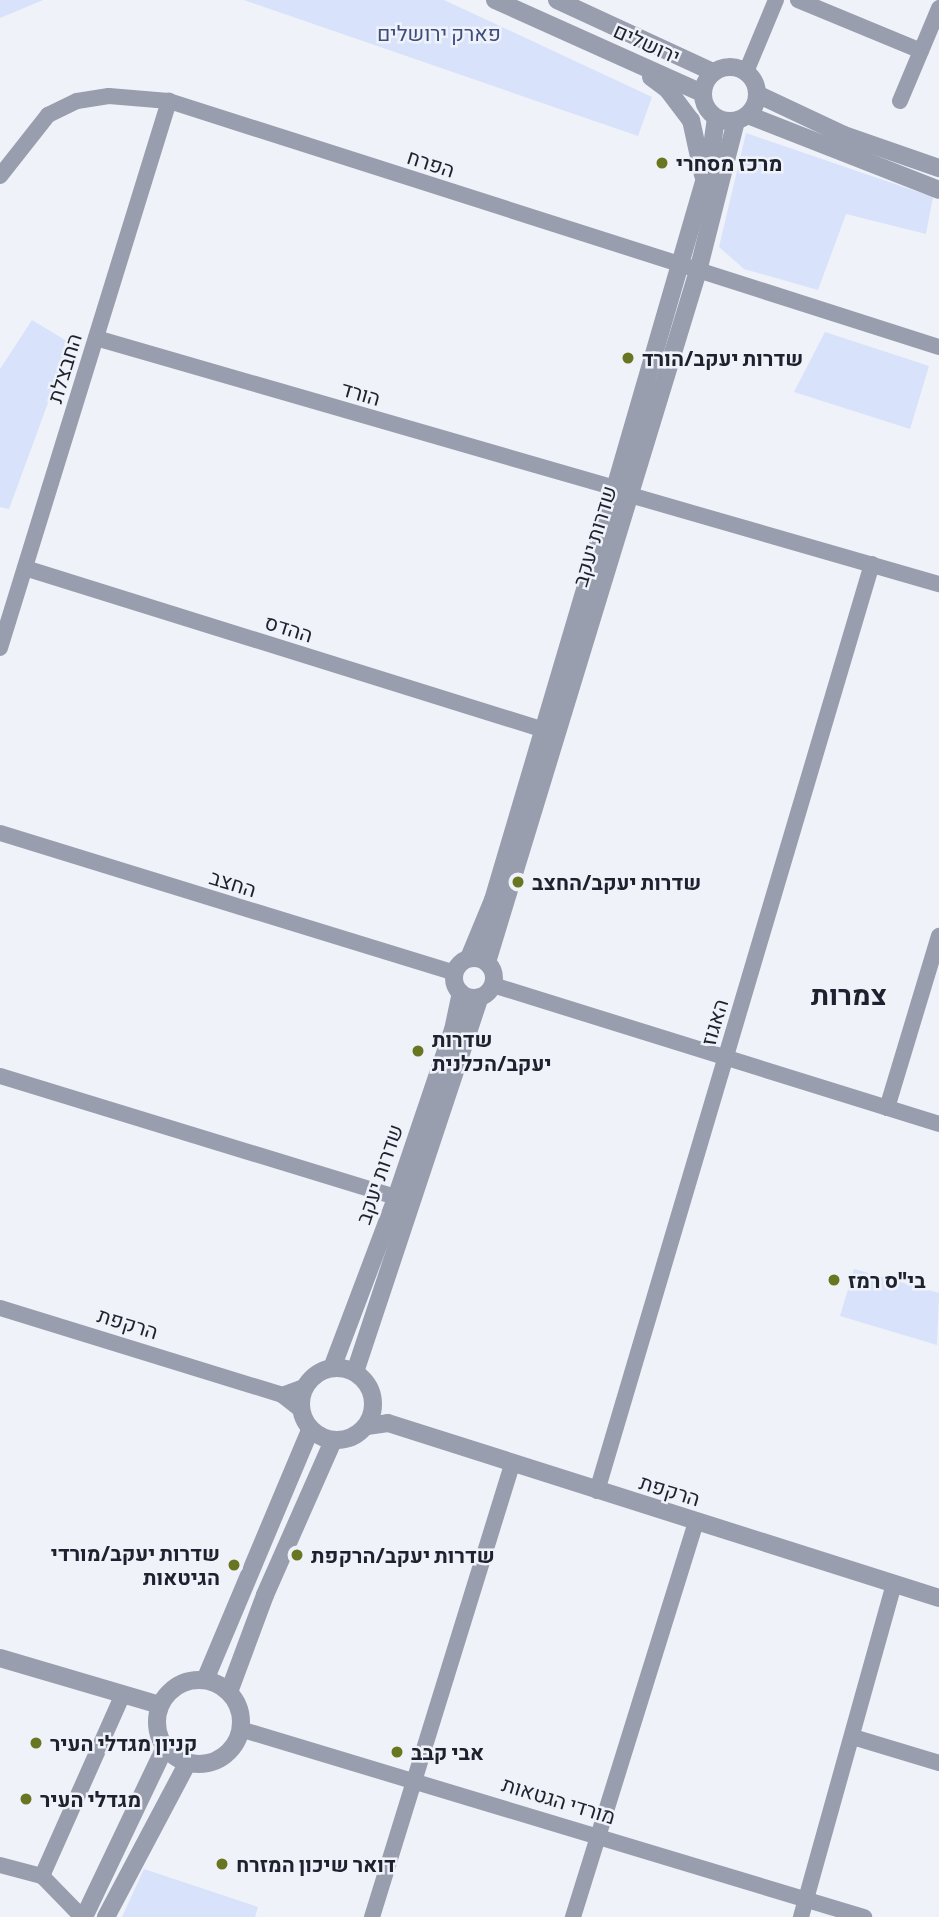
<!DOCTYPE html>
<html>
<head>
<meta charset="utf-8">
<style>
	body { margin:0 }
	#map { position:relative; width:939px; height:1917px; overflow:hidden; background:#eff2f9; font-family:Commissioner,Heebo,sans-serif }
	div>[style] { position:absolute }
	.green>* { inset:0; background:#d8e2fb }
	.minor>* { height:16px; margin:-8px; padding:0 8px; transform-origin:8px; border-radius:8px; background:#989eae }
	.tertiary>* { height:18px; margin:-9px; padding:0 9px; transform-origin:9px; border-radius:9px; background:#989eae }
	.tertiary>.ring { margin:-9px; padding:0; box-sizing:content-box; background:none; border:18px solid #989eae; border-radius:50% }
	.dots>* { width:19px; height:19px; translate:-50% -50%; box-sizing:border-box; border:4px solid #eff2f9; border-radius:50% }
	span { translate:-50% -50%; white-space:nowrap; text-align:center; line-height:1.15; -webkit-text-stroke:5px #eff2f9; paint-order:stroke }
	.park-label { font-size:21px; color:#3e4d7d }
	.street-label { font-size:21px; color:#1d222e }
	.poi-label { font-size:21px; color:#1d222e; font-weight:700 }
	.left { translate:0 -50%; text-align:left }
	.right { translate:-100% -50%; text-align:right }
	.district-label { font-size:28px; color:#1d222e; font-weight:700 }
</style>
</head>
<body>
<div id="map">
	<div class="green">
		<i style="clip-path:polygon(0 0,43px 0,0 18px)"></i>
		<i style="clip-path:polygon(244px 0,444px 0,652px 97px,638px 136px)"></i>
		<i style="clip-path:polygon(746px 133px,933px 197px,926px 234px,846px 214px,818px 290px,744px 269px,719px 247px)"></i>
		<i style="clip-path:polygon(32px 320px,70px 343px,9px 509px,0 507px,0 369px)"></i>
		<i style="clip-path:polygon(825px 332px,929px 366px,910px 429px,794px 392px)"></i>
		<i style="clip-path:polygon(854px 1269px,939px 1293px,937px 1345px,840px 1316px)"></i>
		<i style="clip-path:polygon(144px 1869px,258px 1907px,255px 1917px,122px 1917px)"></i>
	</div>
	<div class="minor">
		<i style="left:798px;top:0;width:133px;rotate:22.5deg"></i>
		<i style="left:746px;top:72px;width:78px;rotate:-67.4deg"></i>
		<i style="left:900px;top:101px;width:101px;rotate:-67.2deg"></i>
		<i style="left:0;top:176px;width:78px;rotate:-51.8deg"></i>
		<i style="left:48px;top:115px;width:32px;rotate:-26deg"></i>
		<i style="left:77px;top:101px;width:32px;rotate:-9deg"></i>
		<i style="left:109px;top:96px;width:60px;rotate:4.8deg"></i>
		<i style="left:169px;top:101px;width:808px;rotate:17.72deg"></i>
		<i style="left:96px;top:338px;width:540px;rotate:16.12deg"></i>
		<i style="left:630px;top:495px;width:322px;rotate:16.1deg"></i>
		<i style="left:25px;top:568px;width:541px;rotate:17.33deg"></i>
		<i style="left:0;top:648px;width:573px;rotate:-72.83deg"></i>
		<i style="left:0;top:833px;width:475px;rotate:17.1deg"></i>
		<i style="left:493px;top:985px;width:467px;rotate:17.3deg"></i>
		<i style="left:0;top:1076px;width:414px;rotate:17deg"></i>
		<i style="left:887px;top:1108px;width:180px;rotate:-73.2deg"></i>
		<i style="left:0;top:1308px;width:295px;rotate:17.1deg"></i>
		<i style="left:282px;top:1395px;width:23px;rotate:38deg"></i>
		<i style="left:282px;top:1395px;width:23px;rotate:-20deg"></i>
		<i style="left:597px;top:1491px;width:967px;rotate:-73.48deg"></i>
		<i style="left:240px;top:1729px;width:652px;rotate:16.77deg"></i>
		<i style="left:853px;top:1737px;width:90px;rotate:16.8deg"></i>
		<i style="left:0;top:1865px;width:43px;rotate:14.7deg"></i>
		<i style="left:42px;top:1876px;width:57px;rotate:45.7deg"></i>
		<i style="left:42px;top:1876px;width:199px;rotate:-66deg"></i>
		<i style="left:372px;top:1917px;width:473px;rotate:-72.8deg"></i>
		<i style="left:573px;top:1917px;width:414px;rotate:-72.7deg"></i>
		<i style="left:801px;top:1917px;width:346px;rotate:-74.4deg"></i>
	</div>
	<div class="tertiary">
		<i style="left:495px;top:0;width:227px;rotate:24.2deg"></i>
		<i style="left:557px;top:0;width:172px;rotate:24.8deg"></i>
		<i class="ring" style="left:703px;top:67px;width:36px;height:36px"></i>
		<i style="left:651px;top:77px;width:21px;rotate:37deg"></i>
		<i style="left:668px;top:90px;width:38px;rotate:53deg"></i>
		<i style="left:691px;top:120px;width:56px;rotate:77.7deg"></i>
		<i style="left:757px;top:94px;width:96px;rotate:25.2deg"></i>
		<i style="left:844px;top:135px;width:101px;rotate:19.2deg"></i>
		<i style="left:748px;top:115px;width:205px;rotate:21.4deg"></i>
		<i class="ring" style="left:454px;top:958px;width:22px;height:22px"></i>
		<i style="left:469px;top:958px;width:63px;rotate:-67.5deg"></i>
		<i style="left:493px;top:900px;width:430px;rotate:-73.5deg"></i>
		<i style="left:615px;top:488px;width:341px;rotate:-73.8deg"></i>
		<i style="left:710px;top:161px;width:43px;rotate:-82.1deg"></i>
		<i style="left:487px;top:962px;width:722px;rotate:-73.02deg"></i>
		<i style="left:698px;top:271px;width:155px;rotate:-75.8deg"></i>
		<i class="ring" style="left:301px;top:1368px;width:54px;height:54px"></i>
		<i style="left:332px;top:1368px;width:175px;rotate:-69.3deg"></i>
		<i style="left:394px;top:1204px;width:184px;rotate:-71.3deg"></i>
		<i style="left:453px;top:1030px;width:38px;rotate:-78deg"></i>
		<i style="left:355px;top:1372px;width:395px;rotate:-71.6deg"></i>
		<i style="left:367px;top:1426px;width:21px;rotate:-8deg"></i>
		<i style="left:388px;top:1423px;width:578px;rotate:17.62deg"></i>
		<i style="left:0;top:1658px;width:167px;rotate:16.4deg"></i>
		<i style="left:205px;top:1680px;width:271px;rotate:-67.2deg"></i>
		<i class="ring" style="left:157px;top:1680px;width:66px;height:66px"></i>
		<i style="left:229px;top:1692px;width:103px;rotate:-69.6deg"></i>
		<i style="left:265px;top:1595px;width:168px;rotate:-66.2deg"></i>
		<i style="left:84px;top:1917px;width:188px;rotate:-64.5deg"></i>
		<i style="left:106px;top:1917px;width:175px;rotate:-62.1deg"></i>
	</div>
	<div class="dots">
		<i style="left:662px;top:163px;background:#687622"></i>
		<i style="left:628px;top:358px;background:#687622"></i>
		<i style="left:518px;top:882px;background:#687622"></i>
		<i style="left:418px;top:1051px;background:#687622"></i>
		<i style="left:834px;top:1280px;background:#687622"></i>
		<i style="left:297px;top:1555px;background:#687622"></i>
		<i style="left:234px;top:1565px;background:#687622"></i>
		<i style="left:36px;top:1743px;background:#687622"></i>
		<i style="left:397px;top:1752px;background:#687622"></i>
		<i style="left:26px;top:1799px;background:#687622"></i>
		<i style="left:222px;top:1864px;background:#687622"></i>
	</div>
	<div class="park-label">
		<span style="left:439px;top:33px">פארק ירושלים</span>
	</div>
	<div class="street-label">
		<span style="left:647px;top:43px;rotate:24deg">ירושלים</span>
		<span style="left:431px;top:163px;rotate:18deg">הפרח</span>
		<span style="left:64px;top:368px;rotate:-73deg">החבצלת</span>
		<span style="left:361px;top:393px;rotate:16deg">הורד</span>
		<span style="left:594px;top:536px;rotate:-73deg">שדרות יעקב</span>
		<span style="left:289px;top:628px;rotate:17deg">ההדס</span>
		<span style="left:233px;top:883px;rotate:17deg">החצב</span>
		<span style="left:714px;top:1022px;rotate:-73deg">האגוז</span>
		<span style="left:379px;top:1174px;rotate:-71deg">שדרות יעקב</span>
		<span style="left:128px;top:1323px;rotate:17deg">הרקפת</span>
		<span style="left:670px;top:1490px;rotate:17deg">הרקפת</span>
		<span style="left:559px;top:1800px;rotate:17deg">מורדי הגטאות</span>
	</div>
	<div class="poi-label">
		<span class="left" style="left:676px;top:163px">מרכז מסחרי</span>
		<span class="left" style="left:642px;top:358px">שדרות יעקב/הורד</span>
		<span class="left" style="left:532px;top:882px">שדרות יעקב/החצב</span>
		<span class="left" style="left:432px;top:1051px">שדרות<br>יעקב/הכלנית</span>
		<span class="left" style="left:848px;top:1280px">בי"ס רמז</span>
		<span class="right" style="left:220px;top:1565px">שדרות יעקב/מורדי<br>הגיטאות</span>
		<span class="left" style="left:311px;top:1555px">שדרות יעקב/הרקפת</span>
		<span class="left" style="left:50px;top:1743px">קניון מגדלי העיר</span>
		<span class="left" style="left:411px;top:1752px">אבי קבב</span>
		<span class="left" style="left:40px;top:1799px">מגדלי העיר</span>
		<span class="left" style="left:236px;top:1864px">דואר שיכון המזרח</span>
	</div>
	<div class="district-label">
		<span style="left:849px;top:994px">צמרות</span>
	</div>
</div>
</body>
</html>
